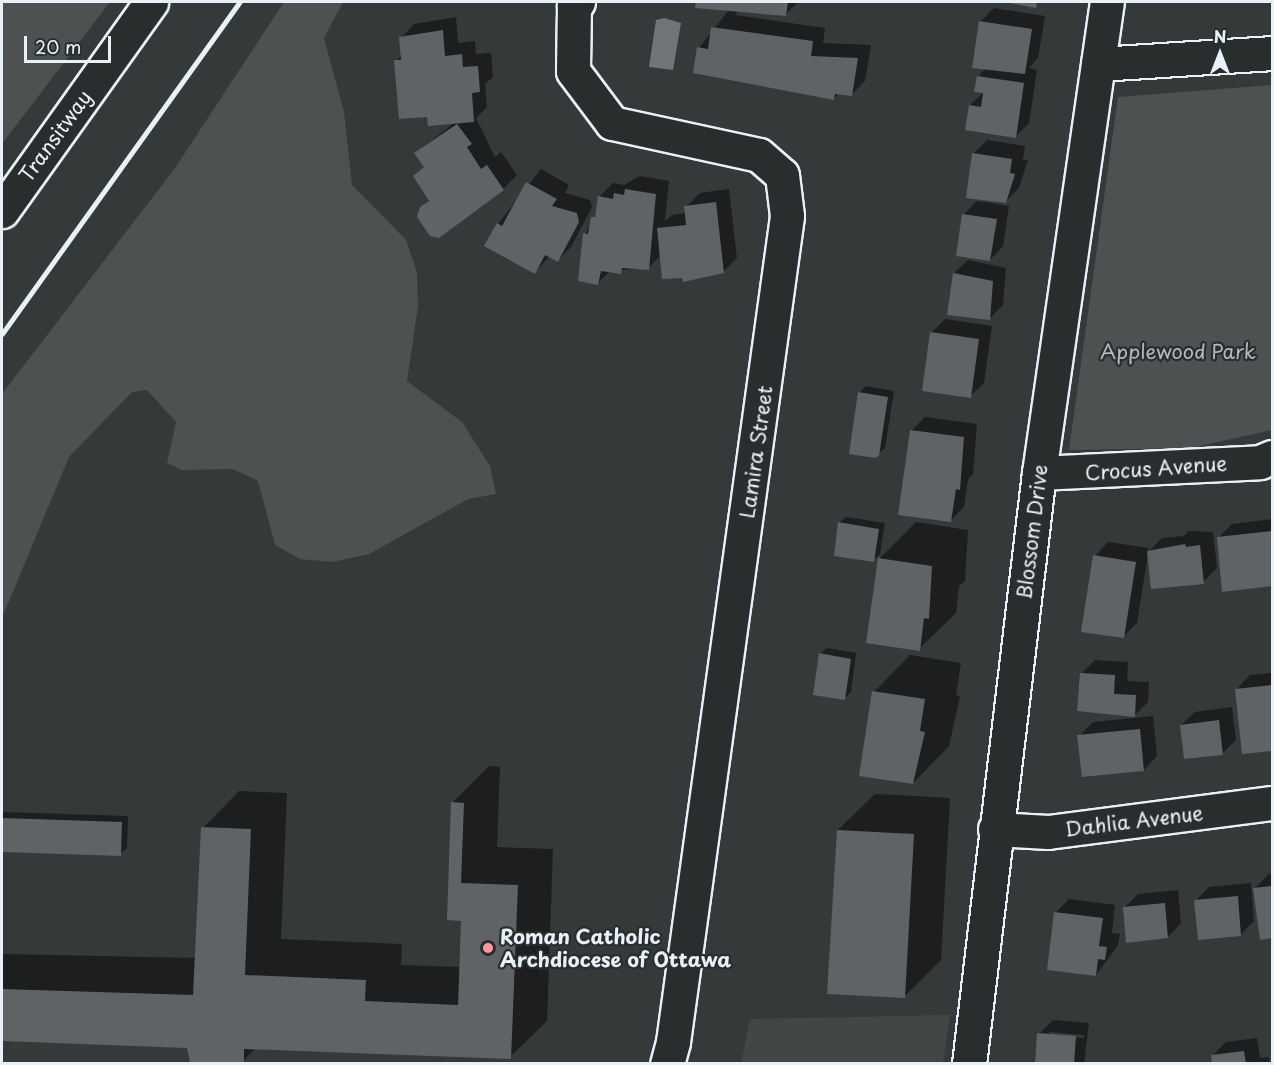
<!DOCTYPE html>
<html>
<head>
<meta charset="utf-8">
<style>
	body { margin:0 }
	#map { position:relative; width:1274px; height:1065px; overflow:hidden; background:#35393a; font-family:"Playpen Sans",sans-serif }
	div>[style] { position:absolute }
	.built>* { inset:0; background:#424647 }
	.green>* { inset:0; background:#4d5152 }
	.water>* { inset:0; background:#707579 }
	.shadow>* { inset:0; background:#0007 }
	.building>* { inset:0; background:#5f6365 }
	.roads { filter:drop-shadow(2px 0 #e8f1f8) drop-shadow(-2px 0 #e8f1f8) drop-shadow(0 2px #e8f1f8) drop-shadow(0 -2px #e8f1f8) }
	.minor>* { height:33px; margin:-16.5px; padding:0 16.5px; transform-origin:16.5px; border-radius:16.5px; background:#2a2d2e }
	.rail>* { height:4.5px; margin:-2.25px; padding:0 2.25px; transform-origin:2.25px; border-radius:2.25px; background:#e8f1f8 }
	.dots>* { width:16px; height:16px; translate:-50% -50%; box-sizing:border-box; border:3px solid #2a2d2e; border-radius:50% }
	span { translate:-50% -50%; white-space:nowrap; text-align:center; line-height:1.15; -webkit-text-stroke:4.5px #2a2d2e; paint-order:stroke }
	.street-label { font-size:20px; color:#e8f1f8 }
	.park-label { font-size:20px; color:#b2b9be }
	.poi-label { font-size:20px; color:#e8f1f8; font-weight:700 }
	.left { translate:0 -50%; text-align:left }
	.frame { position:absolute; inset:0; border:3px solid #e8f1f8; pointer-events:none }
	.north { position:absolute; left:1190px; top:24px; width:60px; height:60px; -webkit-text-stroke:4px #2a2d2e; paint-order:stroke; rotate:0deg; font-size:16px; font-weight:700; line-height:24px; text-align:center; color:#e8f1f8 }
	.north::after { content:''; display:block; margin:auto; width:21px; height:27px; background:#e8f1f8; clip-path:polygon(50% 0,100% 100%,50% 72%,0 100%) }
	.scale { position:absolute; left:24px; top:36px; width:87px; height:27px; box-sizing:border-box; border:3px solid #e8f1f8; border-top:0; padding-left:8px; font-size:18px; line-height:21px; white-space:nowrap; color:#e8f1f8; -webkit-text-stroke:4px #2a2d2e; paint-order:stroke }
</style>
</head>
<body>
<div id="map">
	<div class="built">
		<i style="clip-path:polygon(950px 1015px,943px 1063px,741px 1063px,750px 1019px)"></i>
	</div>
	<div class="green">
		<i style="clip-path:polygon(2px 2px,110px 2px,2px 144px)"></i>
		<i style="clip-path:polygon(284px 2px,343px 2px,324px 38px,344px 112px,352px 185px,406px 240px,417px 272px,418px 306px,407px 381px,462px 422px,490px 466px,496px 494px,468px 499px,369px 554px,332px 562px,300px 559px,275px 545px,258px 481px,233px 469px,182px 470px,167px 463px,176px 422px,147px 390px,132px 392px,69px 457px,2px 618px,2px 394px,175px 168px)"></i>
		<i style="clip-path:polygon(1272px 85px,1272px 430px,1191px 448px,1069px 450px,1118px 97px)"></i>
	</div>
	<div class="water">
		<i style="clip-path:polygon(664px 18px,681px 23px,673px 70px,649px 67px,656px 20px)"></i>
	</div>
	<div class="shadow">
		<i style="clip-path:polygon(698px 2px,798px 2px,786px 14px,741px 8px,735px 15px,825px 28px,823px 43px,871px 45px,865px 81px,851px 95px,839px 93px,834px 99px,699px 48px,728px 11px,697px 7px)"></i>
		<i style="clip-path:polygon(1007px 2px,1040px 2px,1035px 6px)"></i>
		<i style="clip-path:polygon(994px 8px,1045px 16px,1038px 58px,1029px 68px,1037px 70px,1029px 123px,1015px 137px,970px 105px,984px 92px,978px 76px,986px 68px,980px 22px)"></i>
		<i style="clip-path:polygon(456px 17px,458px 43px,475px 41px,476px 54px,491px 53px,493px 77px,485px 84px,487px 107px,476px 118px,495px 157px,501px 152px,517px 175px,503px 189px,421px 208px,430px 199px,425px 166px,416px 153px,455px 122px,428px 115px,396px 61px,402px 55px,401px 38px,414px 24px)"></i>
		<i style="clip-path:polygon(987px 140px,1025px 146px,1023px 160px,1028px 160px,1019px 188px,1005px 202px,973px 154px)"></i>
		<i style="clip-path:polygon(541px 169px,569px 185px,565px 193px,590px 200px,592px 207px,571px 247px,558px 260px,550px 256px,535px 272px,498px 224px)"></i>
		<i style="clip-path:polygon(640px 176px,669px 181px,665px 221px,672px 215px,686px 213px,686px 207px,700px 193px,729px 189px,737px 258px,723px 272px,661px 255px,648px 268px,610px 271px,598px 283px,585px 234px,597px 213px,599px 197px,613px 183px,624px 185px)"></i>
		<i style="clip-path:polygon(977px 201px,1009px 206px,1003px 246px,990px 260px,963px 215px)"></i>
		<i style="clip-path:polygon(968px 260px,1006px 268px,1003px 305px,990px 318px,954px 273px)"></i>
		<i style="clip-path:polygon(945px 319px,992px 326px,984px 383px,970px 396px,931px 333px)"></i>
		<i style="clip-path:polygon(866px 386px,894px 391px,885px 448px,878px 454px,859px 393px)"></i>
		<i style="clip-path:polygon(925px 417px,977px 424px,973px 474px,968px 480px,964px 507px,951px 520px,911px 431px)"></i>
		<i style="clip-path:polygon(846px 517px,885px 523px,880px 554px,873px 560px,839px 523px)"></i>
		<i style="clip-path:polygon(1272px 519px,1272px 585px,1224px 590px,1218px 538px,1232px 524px)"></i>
		<i style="clip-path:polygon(916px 522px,968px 530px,965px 581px,959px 586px,956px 613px,919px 649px,879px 559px)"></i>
		<i style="clip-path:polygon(1188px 531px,1213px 532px,1217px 568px,1203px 582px,1148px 554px,1137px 623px,1123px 637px,1095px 556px,1108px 542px,1149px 548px,1148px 552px,1162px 538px,1184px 536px)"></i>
		<i style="clip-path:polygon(827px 648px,856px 653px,851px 692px,844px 699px,820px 654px)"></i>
		<i style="clip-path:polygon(910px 655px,961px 663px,956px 695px,960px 696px,949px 746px,913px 783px,874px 692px)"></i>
		<i style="clip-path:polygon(1095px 660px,1128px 662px,1127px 681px,1149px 682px,1148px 702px,1135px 715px,1082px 673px)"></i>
		<i style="clip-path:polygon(1272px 673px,1272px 749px,1243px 752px,1237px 689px,1250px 675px)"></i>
		<i style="clip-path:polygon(1232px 707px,1236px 740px,1222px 754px,1181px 725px,1195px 712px)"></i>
		<i style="clip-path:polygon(1153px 716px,1157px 756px,1144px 770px,1079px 736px,1093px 722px)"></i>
		<i style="clip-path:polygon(489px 766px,500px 767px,497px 847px,553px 849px,547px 1021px,510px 1057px,256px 1048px,240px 1064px,198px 1064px,189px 1046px,2px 1040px,2px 954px,196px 958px,203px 828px,239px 791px,287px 793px,281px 939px,402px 944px,401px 965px,461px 967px,462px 919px,452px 803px)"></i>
		<i style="clip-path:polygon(875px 794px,950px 798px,941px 960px,904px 997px,838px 830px)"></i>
		<i style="clip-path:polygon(2px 812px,128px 816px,127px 848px,120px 854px,2px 850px)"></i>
		<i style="clip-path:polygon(1269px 874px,1272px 874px,1272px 937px,1262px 938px,1255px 888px)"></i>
		<i style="clip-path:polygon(1251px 883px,1254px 921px,1241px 934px,1195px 901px,1209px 887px)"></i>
		<i style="clip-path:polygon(1178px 890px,1181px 923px,1168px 937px,1124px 908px,1138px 894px)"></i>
		<i style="clip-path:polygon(1069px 899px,1115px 905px,1112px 933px,1120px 934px,1118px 945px,1096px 975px,1055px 913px)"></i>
		<i style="clip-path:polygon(evenodd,1053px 1020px,1089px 1023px,1084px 1064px,1036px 1064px,1039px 1034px,1053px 1020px,1049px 1032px,1084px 1035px,1084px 1038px,1049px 1035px,1049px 1032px)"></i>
		<i style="clip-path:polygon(1257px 1038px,1260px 1058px,1269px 1057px,1269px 1064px,1213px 1064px,1213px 1055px,1226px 1042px)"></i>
	</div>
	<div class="building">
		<i style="clip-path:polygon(696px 2px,788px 2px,786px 16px,695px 8px)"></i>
		<i style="clip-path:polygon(1005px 2px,1037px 2px,1036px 8px)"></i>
		<i style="clip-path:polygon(979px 21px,1032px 29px,1025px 74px,972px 68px)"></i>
		<i style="clip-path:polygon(711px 27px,813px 41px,811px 56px,858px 58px,852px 96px,835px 94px,834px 100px,693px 73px,697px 47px,708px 49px)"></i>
		<i style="clip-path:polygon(443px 30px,445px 56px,462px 54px,463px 67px,478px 66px,480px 92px,472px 93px,474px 122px,428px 126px,427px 117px,399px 119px,394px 60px,401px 60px,399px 37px)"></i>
		<i style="clip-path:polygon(977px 76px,1024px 83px,1016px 138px,965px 130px,969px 105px,981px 107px,983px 93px,974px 92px)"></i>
		<i style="clip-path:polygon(457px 124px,472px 144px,467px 147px,481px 169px,487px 165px,504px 190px,439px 238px,430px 236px,417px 217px,420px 207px,429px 201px,413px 176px,424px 167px,414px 153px)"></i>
		<i style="clip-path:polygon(972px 153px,1012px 159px,1010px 173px,1015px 174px,1006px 203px,966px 198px)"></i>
		<i style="clip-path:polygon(526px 182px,557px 199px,552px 206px,577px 213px,579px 222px,558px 262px,545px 255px,535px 274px,484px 246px,497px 223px,502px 226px)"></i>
		<i style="clip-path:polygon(625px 189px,656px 194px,649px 270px,622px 268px,621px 274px,601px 271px,598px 285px,578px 281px,583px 233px,588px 234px,591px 217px,595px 217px,598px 196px,613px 199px,614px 193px,624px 195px)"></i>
		<i style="clip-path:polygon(716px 202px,724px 273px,683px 282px,682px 278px,662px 279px,657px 228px,686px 225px,684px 206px)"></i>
		<i style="clip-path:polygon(962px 214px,997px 219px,990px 261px,956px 256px)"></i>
		<i style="clip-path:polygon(953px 273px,993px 281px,990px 320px,947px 315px)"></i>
		<i style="clip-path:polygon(930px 332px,979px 339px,971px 398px,922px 391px)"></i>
		<i style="clip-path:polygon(858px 392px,888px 397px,879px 456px,875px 458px,849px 454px)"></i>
		<i style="clip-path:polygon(910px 430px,964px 437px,960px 490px,956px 489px,951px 522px,898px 515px)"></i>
		<i style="clip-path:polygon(838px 522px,879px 529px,874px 562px,834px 556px)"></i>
		<i style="clip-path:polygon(1272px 531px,1272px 586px,1222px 592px,1217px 537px)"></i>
		<i style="clip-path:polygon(1185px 544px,1186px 547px,1200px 545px,1204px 584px,1151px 589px,1147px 551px)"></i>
		<i style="clip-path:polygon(1093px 555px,1136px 562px,1124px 638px,1081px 632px)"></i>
		<i style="clip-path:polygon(878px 558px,932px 566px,929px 619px,924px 618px,920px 651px,866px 643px)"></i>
		<i style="clip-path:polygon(819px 653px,851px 659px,845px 700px,813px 695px)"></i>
		<i style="clip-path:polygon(1080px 673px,1115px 675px,1114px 694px,1136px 695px,1135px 717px,1077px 711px)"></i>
		<i style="clip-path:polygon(1272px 685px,1272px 751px,1242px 754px,1235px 689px)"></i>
		<i style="clip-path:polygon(872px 691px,925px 699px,920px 731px,925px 732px,913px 784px,859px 776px)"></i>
		<i style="clip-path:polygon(1219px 720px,1223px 755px,1184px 759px,1180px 725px)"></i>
		<i style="clip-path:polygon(1140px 729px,1144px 771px,1082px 777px,1077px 735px)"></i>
		<i style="clip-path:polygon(451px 802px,464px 803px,461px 883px,518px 885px,511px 1059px,244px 1049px,244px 1063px,196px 1064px,190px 1062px,187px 1048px,2px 1041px,2px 989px,193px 995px,201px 827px,251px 829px,245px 975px,366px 980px,365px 1001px,458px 1005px,461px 921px,447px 920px)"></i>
		<i style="clip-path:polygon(2px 818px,122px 822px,121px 856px,2px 852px)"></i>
		<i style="clip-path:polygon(837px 830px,914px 834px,905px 998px,827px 994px)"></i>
		<i style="clip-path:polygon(1272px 886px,1272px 938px,1260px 940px,1253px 888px)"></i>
		<i style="clip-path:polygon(1238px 896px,1241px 936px,1198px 940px,1194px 900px)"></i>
		<i style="clip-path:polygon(1165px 903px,1168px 938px,1126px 943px,1123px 907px)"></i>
		<i style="clip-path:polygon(1054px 912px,1103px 918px,1099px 946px,1107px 947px,1105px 960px,1098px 959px,1096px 976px,1047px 970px)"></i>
		<i style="clip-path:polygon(1037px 1033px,1076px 1036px,1074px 1064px,1035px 1064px)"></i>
		<i style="clip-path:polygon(1244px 1051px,1246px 1064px,1212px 1064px,1211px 1055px)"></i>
	</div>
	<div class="roads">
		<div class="minor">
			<i style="left:578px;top:2px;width:6px;rotate:135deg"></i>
			<i style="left:574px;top:6px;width:65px;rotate:90.9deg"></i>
			<i style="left:573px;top:71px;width:65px;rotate:53.1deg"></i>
			<i style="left:612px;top:123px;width:150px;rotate:12.3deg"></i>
			<i style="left:759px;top:155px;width:30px;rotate:41deg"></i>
			<i style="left:782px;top:175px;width:41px;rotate:83deg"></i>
			<i style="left:787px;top:216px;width:834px;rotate:97.86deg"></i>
			<i style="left:673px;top:1042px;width:23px;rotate:105deg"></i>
			<i style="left:1098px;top:64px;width:174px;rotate:-3.6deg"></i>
			<i style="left:2px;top:211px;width:257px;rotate:-54.5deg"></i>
			<i style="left:1039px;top:473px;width:221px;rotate:-2.8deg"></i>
			<i style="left:1260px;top:462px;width:13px;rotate:-23deg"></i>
			<i style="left:995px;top:829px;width:53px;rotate:3.2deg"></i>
			<i style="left:1048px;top:832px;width:226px;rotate:-7.4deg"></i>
			<i style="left:969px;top:1064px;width:595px;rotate:-83.25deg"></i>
			<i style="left:1039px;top:473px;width:476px;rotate:-81.8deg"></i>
		</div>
	</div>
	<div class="rail">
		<i style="left:2px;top:334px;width:408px;rotate:-54.4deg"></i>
	</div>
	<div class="dots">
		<i style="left:488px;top:948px;background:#ff9aa2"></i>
	</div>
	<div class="street-label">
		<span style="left:55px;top:136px;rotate:-54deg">Transitway</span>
		<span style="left:756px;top:452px;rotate:-82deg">Lamira Street</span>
		<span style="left:1156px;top:468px;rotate:-4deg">Crocus Avenue</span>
		<span style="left:1032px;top:532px;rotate:-83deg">Blossom Drive</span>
		<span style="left:1134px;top:821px;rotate:-7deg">Dahlia Avenue</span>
	</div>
	<div class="park-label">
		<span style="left:1178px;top:351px">Applewood Park</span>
	</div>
	<div class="poi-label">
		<span class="left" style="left:500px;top:948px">Roman Catholic<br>Archdiocese of Ottawa</span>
	</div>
	<div class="frame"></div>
	<div class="north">N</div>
	<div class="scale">20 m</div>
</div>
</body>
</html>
